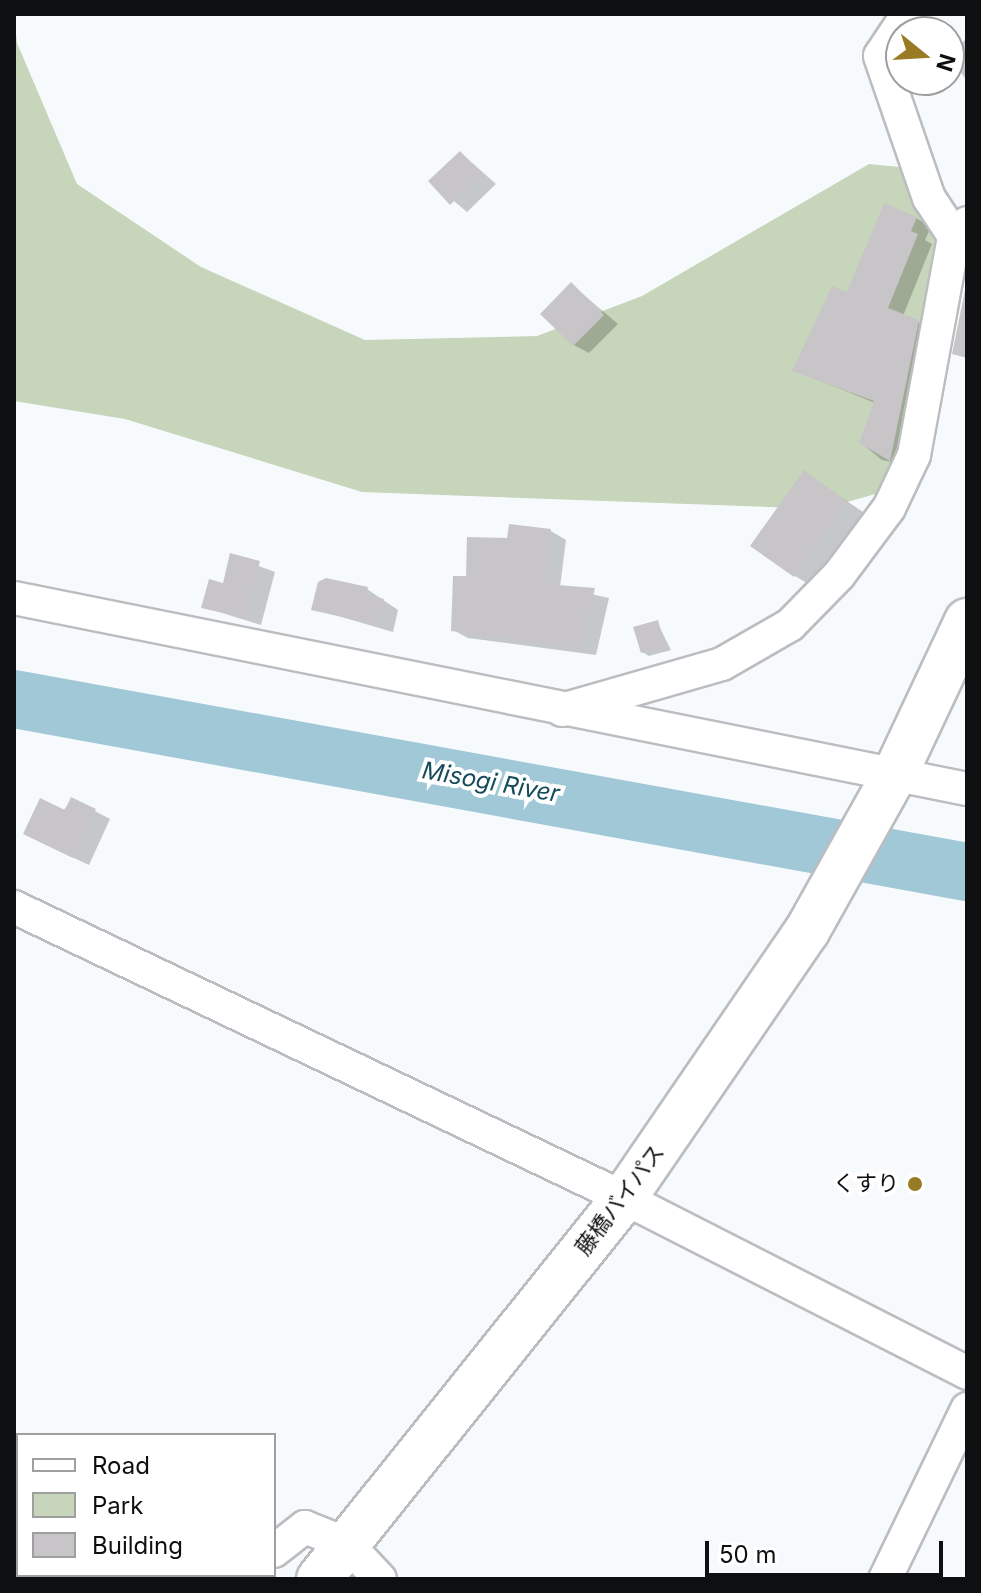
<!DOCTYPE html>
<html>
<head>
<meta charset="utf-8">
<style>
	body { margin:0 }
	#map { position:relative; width:981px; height:1593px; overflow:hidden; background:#f7fafd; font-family:Inter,"Noto Sans JP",sans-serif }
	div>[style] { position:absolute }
	.green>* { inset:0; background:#c7d5ba }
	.shadow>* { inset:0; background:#0003 }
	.river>* { height:58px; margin:-29px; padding:0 29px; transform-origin:29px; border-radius:29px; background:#a1c8d6 }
	.building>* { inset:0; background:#c8c5c8 }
	.roads { filter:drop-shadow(2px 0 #bbbdc0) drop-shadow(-2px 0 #bbbdc0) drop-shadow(0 2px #bbbdc0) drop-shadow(0 -2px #bbbdc0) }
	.minor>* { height:32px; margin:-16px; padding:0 16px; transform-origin:16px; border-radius:16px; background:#fff }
	.highway>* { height:44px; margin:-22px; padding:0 22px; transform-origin:22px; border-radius:22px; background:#fff }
	.dots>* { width:22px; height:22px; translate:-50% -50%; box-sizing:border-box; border:4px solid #fff; border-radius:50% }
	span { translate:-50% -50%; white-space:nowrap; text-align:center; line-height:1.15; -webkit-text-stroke:8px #fff; paint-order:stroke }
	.poi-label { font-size:22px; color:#0e0f10 }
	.right { translate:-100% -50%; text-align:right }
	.street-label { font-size:22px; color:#0e0f10 }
	.water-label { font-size:24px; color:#154c5b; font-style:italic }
	.frame { position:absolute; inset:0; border:16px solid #0e0f10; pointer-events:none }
	.legend { position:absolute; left:16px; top:1433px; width:260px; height:144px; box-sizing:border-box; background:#fff; border:2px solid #9f9f9f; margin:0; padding:10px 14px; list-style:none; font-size:24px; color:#0e0f10 }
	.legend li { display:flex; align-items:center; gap:16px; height:40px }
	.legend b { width:40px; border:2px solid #9f9f9f }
	.north { position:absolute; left:885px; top:16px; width:80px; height:80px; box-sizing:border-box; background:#fff; border:2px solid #9f9f9f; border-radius:50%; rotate:108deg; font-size:22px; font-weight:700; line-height:32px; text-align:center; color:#0e0f10 }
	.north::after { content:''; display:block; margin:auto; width:28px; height:36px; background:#9a7b25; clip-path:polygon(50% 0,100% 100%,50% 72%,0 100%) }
	.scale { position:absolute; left:705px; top:1541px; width:238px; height:36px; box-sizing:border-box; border:4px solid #0e0f10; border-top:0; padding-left:10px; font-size:24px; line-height:28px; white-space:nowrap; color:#0e0f10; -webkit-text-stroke:6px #fff; paint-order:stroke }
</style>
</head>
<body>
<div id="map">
	<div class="green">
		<i style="clip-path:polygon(14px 14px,17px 43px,77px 184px,201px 267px,365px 340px,537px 336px,642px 296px,869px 164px,920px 169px,942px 218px,944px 371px,879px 493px,822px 509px,362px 492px,125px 419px,14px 401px)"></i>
	</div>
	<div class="shadow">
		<i style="clip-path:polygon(967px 38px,967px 81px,949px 55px)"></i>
		<i style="clip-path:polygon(461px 153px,496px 184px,467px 212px,431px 182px)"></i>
		<i style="clip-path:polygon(916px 218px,931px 227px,925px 240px,932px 244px,903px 316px,934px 330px,907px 465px,882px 460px,861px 443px,875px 403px,794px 370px)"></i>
		<i style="clip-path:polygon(571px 284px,618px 324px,589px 353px,574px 345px)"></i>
		<i style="clip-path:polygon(805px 473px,869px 516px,817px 589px,795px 576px)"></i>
		<i style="clip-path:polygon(551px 531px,566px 540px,560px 587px,609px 598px,596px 655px,468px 638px,453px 630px,468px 578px,509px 540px)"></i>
		<i style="clip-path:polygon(232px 556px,275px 572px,261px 625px,203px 607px,224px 585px)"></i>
		<i style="clip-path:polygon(367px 589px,398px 610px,393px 632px,314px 609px)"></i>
		<i style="clip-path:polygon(657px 622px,671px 650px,649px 656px,642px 652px)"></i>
		<i style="clip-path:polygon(72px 799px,110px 819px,89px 865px,40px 842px)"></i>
	</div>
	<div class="river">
		<i style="left:14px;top:699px;width:969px;rotate:10.29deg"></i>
	</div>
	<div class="building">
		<i style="clip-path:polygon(460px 151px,483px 175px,450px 205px,428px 181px)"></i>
		<i style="clip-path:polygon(884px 203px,917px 217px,911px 231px,918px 234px,888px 308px,919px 320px,890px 461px,859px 443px,874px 401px,792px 371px,832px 286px,847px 292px)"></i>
		<i style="clip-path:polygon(967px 280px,967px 358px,952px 354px)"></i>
		<i style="clip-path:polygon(571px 282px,604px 315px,573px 346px,540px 314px)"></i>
		<i style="clip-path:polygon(804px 470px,848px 502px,794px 577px,750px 546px)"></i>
		<i style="clip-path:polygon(509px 524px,551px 529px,545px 584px,595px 588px,581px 648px,451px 631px,453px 576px,466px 576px,467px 537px,507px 538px)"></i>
		<i style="clip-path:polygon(230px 553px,260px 561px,246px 618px,201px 608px,209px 579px,223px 583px)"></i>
		<i style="clip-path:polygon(326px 578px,368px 587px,366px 595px,384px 599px,378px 625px,311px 610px,318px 582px)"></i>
		<i style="clip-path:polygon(658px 620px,665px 646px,641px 653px,633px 627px)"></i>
		<i style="clip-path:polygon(71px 797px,96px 809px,73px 858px,23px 834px,40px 798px,65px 810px)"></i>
	</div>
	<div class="roads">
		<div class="minor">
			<i style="left:908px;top:14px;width:50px;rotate:123.7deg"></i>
			<i style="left:880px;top:56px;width:150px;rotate:71deg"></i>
			<i style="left:929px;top:198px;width:45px;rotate:56.7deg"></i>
			<i style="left:14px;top:598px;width:972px;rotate:11.33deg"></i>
			<i style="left:562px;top:710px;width:166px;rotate:-16deg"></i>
			<i style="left:722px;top:664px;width:78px;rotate:-29.8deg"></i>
			<i style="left:790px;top:625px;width:70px;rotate:-45.6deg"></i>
			<i style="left:839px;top:575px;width:84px;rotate:-53.3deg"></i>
			<i style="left:889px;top:508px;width:59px;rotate:-64.7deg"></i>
			<i style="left:914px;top:455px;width:223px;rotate:-79.6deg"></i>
			<i style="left:954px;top:236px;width:18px;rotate:-45deg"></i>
			<i style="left:14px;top:907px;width:676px;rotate:25.5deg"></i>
			<i style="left:624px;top:1198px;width:385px;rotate:27deg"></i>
			<i style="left:274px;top:1551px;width:39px;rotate:-38deg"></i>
			<i style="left:305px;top:1527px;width:45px;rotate:22deg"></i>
			<i style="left:347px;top:1544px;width:48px;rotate:46.7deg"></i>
			<i style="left:248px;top:1579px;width:5px;rotate:-53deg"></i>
			<i style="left:885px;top:1579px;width:189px;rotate:-64.2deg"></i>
		</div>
		<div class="highway">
			<i style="left:319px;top:1579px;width:488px;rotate:-51.3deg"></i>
			<i style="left:624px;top:1198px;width:324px;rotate:-55.6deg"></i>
			<i style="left:807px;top:931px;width:182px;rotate:-60.8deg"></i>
			<i style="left:896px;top:772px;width:167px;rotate:-64.8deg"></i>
		</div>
	</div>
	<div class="dots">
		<i style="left:915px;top:1184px;background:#9a7b25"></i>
	</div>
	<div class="poi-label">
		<span class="right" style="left:899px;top:1184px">くすり</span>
	</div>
	<div class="street-label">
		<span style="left:620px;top:1200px;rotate:-53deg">藤橋バイパス</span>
	</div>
	<div class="water-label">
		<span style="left:491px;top:782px;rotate:10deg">Misogi River</span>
	</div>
	<div class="frame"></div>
	<ul class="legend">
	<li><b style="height:10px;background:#fff"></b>Road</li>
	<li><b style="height:22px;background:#c7d5ba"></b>Park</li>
	<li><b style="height:22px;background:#c8c5c8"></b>Building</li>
	</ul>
	<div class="north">N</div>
	<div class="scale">50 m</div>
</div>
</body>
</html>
